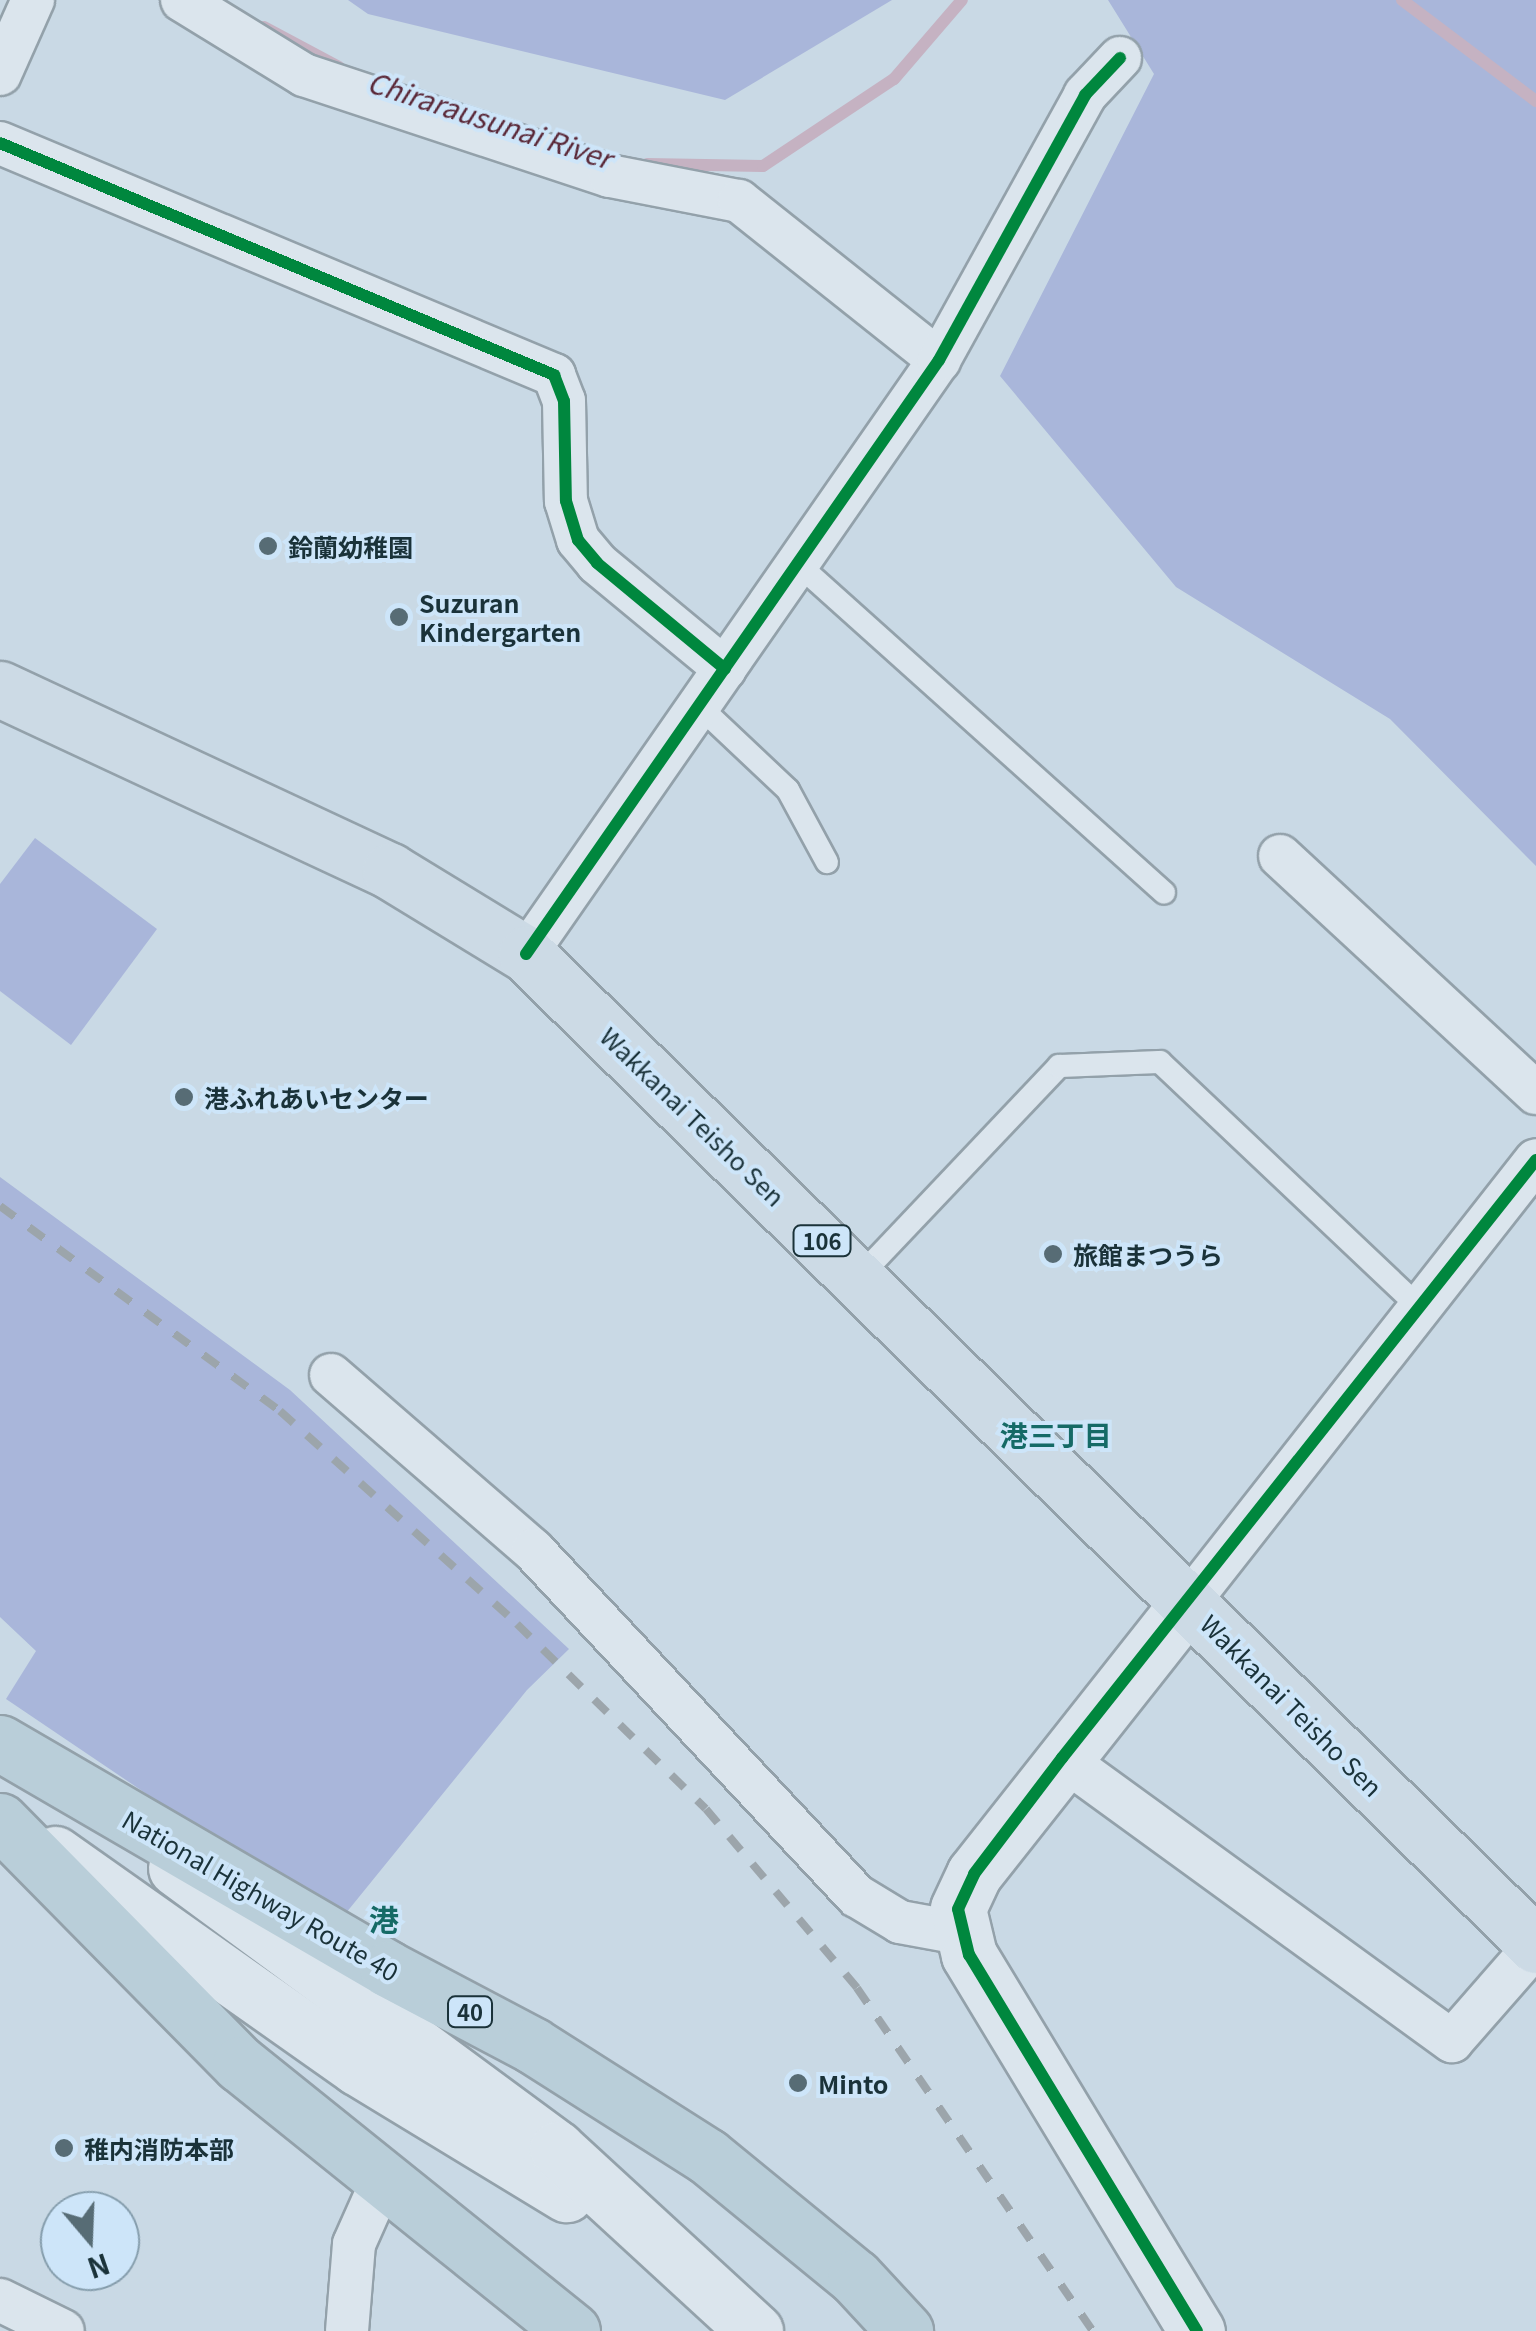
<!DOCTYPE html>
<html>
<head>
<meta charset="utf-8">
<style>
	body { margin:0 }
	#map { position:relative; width:1536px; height:2331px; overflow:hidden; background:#c9d9e5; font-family:Georgia,"Noto Sans JP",serif }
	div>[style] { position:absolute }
	.green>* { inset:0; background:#a9b6da }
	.stream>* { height:12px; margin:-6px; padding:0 6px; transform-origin:6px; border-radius:6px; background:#c5b2c2 }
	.roads { filter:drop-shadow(2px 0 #93a1aa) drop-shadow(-2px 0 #93a1aa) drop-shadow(0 2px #93a1aa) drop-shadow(0 -2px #93a1aa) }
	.lane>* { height:22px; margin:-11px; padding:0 11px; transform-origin:11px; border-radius:11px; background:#dbe5ed }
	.street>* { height:42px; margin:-21px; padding:0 21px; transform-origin:21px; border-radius:21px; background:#dbe5ed }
	.secondary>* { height:55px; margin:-27.5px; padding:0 27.5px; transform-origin:27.5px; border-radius:27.5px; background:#dbe5ed }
	.primary>* { height:55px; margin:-27.5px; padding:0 27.5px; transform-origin:27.5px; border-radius:27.5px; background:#ccdae5 }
	.highway>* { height:55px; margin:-27.5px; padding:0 27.5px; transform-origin:27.5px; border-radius:27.5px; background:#b9ced9 }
	.rail>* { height:8px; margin-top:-4px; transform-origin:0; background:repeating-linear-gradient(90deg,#9ca5ab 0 18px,transparent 0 36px) }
	.cycleway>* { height:12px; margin:-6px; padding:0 6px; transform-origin:6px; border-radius:6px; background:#00873e }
	.dots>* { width:28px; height:28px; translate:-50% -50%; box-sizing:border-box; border:5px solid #cde5f9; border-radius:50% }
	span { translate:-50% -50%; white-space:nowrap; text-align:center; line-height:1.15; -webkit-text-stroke:8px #cde5f9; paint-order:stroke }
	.shield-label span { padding:2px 8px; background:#cde5f9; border:2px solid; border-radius:8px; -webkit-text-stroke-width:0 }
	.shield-label { font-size:22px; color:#1a3239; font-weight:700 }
	.poi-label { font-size:25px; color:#1a3239; font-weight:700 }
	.left { translate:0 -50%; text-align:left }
	.street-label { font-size:25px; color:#1a3239 }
	.water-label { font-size:28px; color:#5a2838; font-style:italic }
	.neighbourhood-label { font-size:28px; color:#156a66; font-weight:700 }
	.quarter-label { font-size:30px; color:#156a66; font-weight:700 }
	.north { position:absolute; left:40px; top:2191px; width:100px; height:100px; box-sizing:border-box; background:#cde5f9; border:2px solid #859dac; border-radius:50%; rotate:161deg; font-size:28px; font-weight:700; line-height:40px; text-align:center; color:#1a3239 }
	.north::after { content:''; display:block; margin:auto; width:35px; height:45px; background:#576c75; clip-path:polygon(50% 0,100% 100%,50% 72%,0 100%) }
</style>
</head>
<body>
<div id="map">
	<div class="green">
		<i style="clip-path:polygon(348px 0,892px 0,725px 100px,368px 14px)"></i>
		<i style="clip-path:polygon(1108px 0,1536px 0,1536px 866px,1390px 719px,1176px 587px,1000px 376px,1154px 74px)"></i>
		<i style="clip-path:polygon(35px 838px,157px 929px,71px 1045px,0 991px,0 884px)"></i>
		<i style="clip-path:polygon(0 1177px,290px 1390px,569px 1649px,527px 1690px,346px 1913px,203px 1832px,6px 1699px,36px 1651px,0 1617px)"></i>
	</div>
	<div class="stream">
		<i style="left:1402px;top:0;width:168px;rotate:37deg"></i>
		<i style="left:264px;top:27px;width:85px;rotate:28.1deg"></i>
		<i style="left:647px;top:164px;width:116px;rotate:1deg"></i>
		<i style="left:763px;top:166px;width:157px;rotate:-33.6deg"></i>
		<i style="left:894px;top:79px;width:104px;rotate:-49.3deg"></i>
	</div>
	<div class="roads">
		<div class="lane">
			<i style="left:800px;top:566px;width:489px;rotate:41.9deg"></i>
			<i style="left:699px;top:706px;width:122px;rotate:43.3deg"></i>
			<i style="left:788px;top:790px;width:82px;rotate:61.6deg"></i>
			<i style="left:859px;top:1277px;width:291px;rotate:-46.5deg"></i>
			<i style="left:1059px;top:1066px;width:101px;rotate:-2.3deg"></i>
			<i style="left:1160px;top:1062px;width:361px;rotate:43.4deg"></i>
		</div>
		<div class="street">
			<i style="left:182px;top:0;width:143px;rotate:31.6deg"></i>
			<i style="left:304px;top:75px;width:322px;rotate:18.3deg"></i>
			<i style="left:610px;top:176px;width:131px;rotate:11deg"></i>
			<i style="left:739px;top:201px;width:256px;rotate:38.5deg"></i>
			<i style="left:0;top:74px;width:81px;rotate:-66deg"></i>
			<i style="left:0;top:143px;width:601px;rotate:22.72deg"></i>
			<i style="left:554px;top:375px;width:28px;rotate:69deg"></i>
			<i style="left:564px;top:401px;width:100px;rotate:88.9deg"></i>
			<i style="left:566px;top:501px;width:41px;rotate:72.9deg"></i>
			<i style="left:578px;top:540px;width:30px;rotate:50deg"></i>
			<i style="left:597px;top:563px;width:166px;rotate:39.6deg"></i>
			<i style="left:1280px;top:856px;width:349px;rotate:42.8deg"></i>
			<i style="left:526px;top:954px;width:723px;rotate:-55.19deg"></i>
			<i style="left:939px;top:360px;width:303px;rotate:-61.1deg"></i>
			<i style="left:1085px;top:95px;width:51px;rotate:-46.6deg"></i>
			<i style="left:331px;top:1375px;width:267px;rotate:40.9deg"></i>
			<i style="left:533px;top:1550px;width:474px;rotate:46.9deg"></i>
			<i style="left:857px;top:1896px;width:50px;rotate:31.2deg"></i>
			<i style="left:900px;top:1922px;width:61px;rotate:10.4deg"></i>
			<i style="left:1188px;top:1603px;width:563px;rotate:-51.85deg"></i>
			<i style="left:1062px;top:1758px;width:482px;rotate:36deg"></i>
			<i style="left:1452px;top:2041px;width:128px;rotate:-48.8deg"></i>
			<i style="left:0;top:2300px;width:70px;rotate:26.2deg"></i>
			<i style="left:347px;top:2331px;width:87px;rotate:-85.4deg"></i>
			<i style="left:354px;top:2244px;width:69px;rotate:-66deg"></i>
		</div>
		<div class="secondary">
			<i style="left:1188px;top:1603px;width:345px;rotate:128.3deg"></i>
			<i style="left:974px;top:1874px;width:38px;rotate:115deg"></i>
			<i style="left:958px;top:1909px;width:47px;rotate:76.6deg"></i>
			<i style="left:969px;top:1955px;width:440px;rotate:58.8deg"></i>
			<i style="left:55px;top:1854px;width:370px;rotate:35.2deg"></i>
			<i style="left:357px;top:2067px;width:245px;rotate:31.3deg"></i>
			<i style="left:176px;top:1868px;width:473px;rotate:36.4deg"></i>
			<i style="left:557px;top:2149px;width:269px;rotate:42.6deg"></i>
		</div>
		<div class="primary">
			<i style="left:0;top:689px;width:430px;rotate:25deg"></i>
			<i style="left:390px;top:871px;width:159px;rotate:31.4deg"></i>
			<i style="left:526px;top:954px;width:1415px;rotate:44.46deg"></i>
		</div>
		<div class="highway">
			<i style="left:0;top:1743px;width:449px;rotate:30.2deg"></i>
			<i style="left:388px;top:1969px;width:163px;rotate:27.8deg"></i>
			<i style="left:532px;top:2045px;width:207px;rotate:32.4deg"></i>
			<i style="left:707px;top:2156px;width:191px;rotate:39.3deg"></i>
			<i style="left:855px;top:2277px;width:74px;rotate:47.2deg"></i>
			<i style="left:0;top:1821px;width:342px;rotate:45.4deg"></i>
			<i style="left:240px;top:2064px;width:426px;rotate:38.8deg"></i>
		</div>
	</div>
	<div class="rail">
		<i style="left:0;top:1206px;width:347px;rotate:36.2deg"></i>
		<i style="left:280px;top:1411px;width:319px;rotate:41.9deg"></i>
		<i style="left:517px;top:1624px;width:264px;rotate:44.4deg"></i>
		<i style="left:706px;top:1809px;width:234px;rotate:49.8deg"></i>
		<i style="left:857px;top:1988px;width:416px;rotate:55.5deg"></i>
	</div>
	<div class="cycleway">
		<i style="left:0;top:143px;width:601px;rotate:22.72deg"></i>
		<i style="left:554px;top:375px;width:28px;rotate:69deg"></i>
		<i style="left:564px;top:401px;width:100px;rotate:88.9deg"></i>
		<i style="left:566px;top:501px;width:41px;rotate:72.9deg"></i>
		<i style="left:578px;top:540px;width:30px;rotate:50deg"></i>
		<i style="left:597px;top:563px;width:166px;rotate:39.6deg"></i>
		<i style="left:526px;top:954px;width:723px;rotate:-55.19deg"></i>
		<i style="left:939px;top:360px;width:303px;rotate:-61.1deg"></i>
		<i style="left:1085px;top:95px;width:51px;rotate:-46.6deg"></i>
		<i style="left:1197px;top:2331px;width:440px;rotate:-121.2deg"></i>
		<i style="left:969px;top:1955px;width:47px;rotate:-103.4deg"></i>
		<i style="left:958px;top:1909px;width:38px;rotate:-65deg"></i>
		<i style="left:974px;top:1874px;width:146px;rotate:-52.8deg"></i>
		<i style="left:1062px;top:1758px;width:763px;rotate:-51.6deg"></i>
	</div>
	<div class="dots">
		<i style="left:268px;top:546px;background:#576c75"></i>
		<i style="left:399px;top:617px;background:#576c75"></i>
		<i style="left:184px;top:1097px;background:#576c75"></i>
		<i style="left:1053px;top:1254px;background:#576c75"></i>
		<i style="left:798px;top:2083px;background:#576c75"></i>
		<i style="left:64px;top:2148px;background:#576c75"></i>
	</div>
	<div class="shield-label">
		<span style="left:822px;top:1241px">106</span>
		<span style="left:470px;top:2012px">40</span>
	</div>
	<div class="poi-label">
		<span class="left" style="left:288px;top:546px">鈴蘭幼稚園</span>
		<span class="left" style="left:419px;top:617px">Suzuran<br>Kindergarten</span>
		<span class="left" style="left:204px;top:1097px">港ふれあいセンター</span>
		<span class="left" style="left:1073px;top:1254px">旅館まつうら</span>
		<span class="left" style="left:818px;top:2083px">Minto</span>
		<span class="left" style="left:84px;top:2148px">稚内消防本部</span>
	</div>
	<div class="street-label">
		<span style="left:693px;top:1116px;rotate:44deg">Wakkanai Teisho Sen</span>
		<span style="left:1292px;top:1705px;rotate:45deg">Wakkanai Teisho Sen</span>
		<span style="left:261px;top:1895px;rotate:30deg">National Highway Route 40</span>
	</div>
	<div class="water-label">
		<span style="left:490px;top:119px;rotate:18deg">Chirarausunai River</span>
	</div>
	<div class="neighbourhood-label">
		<span style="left:1056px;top:1434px">港三丁目</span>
	</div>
	<div class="quarter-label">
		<span style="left:384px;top:1918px">港</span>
	</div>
	<div class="north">N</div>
</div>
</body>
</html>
